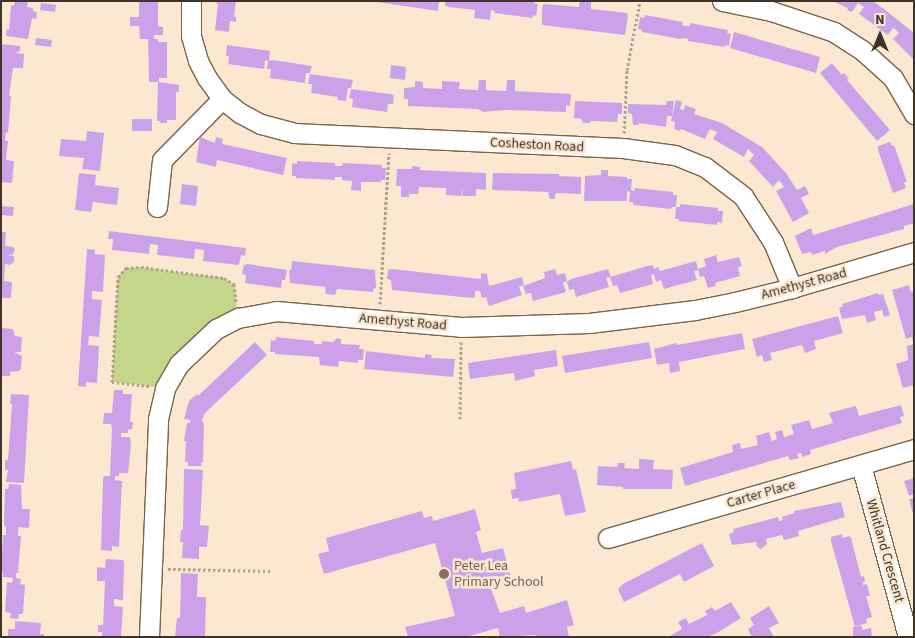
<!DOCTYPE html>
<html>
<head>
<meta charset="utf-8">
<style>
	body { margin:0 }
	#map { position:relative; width:915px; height:638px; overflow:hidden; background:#fce8d0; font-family:"Source Sans 3",sans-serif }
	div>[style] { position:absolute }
	.green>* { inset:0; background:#c3d689 }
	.building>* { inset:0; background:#cda1e9 }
	.path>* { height:3px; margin-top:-1.5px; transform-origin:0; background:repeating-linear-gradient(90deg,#af9f8c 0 2.5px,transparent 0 5px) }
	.roads { filter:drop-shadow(1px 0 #796349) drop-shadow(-1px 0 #796349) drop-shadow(0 1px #796349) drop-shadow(0 -1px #796349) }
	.minor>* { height:19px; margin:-9.5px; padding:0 9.5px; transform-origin:9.5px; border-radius:9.5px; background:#fff }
	.dots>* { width:14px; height:14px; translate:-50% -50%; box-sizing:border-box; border:2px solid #fce8d0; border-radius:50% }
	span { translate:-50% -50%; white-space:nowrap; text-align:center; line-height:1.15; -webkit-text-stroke:5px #fce8d0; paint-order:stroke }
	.street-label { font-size:14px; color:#3d3328 }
	.education-label { font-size:14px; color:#785e54 }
	.left { translate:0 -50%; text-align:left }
	.frame { position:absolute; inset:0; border:2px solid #3d3328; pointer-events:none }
	.north { position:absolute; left:855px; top:10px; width:50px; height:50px; -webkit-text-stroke:4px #fce8d0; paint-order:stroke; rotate:0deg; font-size:14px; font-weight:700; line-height:20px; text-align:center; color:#3d3328 }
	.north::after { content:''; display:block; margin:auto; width:18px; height:22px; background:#3d3328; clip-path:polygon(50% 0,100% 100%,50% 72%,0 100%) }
</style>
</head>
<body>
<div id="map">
	<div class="green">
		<i style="clip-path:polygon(141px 267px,224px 278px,234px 284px,238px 318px,165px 388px,112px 382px,118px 277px,126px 268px)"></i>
	</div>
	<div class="building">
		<i style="clip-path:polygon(15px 1px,28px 1px,27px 7px,33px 8px,33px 11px,37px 12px,36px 19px,32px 18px,28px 39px,6px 36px,7px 29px,9px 30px,11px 6px,14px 5px)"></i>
		<i style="clip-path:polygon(139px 1px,158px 1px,158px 26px,163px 27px,163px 35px,154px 35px,154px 39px,158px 39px,158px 42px,167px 42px,167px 78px,159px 78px,159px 82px,179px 85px,179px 92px,176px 92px,176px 120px,167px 120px,167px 123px,160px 123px,160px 121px,157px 121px,158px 82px,149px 82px,148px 39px,140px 39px,139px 26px,130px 26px,130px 17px,139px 17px)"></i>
		<i style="clip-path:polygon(214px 1px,236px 1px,234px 16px,236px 17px,236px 22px,230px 21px,229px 32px,215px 30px,218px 4px)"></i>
		<i style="clip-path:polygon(370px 1px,439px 1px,438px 11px)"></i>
		<i style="clip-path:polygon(445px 1px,534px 1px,534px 3px,538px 4px,536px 16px,533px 15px,532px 18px,494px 13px,495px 11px,491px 10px,490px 20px,474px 18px,475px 10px,448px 7px,445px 5px)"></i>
		<i style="clip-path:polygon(580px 1px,591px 1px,591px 9px,627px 13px,628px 17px,625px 35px,542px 25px,542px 7px,544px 4px,579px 7px)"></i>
		<i style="clip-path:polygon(832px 1px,873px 1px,884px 9px,914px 33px,914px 60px,893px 39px,899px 33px,896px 30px,893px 28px,888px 35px,859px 14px,864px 7px,858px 3px,852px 12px,847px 10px,848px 8px)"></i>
		<i style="clip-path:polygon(41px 3px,56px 5px,55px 12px,40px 10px)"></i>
		<i style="clip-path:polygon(645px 15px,683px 22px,682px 25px,686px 26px,690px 26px,690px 23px,728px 30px,727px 33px,731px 34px,729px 46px,725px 45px,725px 47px,688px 41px,688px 39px,684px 38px,680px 39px,642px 32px,642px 30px,638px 29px,640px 17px,644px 18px)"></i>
		<i style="clip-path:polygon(734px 32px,820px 57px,816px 73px,730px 48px)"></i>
		<i style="clip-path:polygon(36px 38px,52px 40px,51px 47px,35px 45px)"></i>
		<i style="clip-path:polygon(1px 44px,20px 46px,20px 51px,15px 53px,24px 54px,23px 68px,13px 68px,9px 96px,11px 96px,8px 133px,6px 132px,5px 141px,8px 141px,6px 160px,14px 161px,12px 183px,1px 182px)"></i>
		<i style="clip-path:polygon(227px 45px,270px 51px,269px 61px,265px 60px,264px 69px,228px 64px,229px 56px,226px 56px)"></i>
		<i style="clip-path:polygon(273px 60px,312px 66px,310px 73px,306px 73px,305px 83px,270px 78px,271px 69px,267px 69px,268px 61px)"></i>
		<i style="clip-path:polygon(832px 63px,842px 75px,844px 73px,849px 79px,847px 80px,890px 130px,877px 141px,820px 73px)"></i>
		<i style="clip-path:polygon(391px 65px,406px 67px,405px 80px,390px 78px)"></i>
		<i style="clip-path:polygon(310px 74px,353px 80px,351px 88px,348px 88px,346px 101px,337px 100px,338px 97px,311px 93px,312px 84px,308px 84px)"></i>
		<i style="clip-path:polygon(479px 80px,486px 80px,486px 90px,506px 91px,507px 80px,515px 80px,515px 91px,571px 94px,570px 106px,566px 105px,566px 112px,506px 110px,484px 112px,477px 109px,408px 106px,408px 99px,404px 99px,404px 88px,415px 87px,415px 81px,423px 82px,423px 88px,442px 89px,442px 81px,460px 82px,459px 89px,478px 90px)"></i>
		<i style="clip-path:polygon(351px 89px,390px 94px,394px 95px,393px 104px,388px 104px,387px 112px,352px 107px,353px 99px,349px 98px)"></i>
		<i style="clip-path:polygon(676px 100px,682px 102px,680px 109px,684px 110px,685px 105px,696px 109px,694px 114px,722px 123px,762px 147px,786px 173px,797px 190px,805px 186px,809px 194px,801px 198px,809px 213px,793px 222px,776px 191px,784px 187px,779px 180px,773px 187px,749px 161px,754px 155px,748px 149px,744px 157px,713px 139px,717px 132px,710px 129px,705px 139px,681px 129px,680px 131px,674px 129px,675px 122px,671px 121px)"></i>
		<i style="clip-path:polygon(575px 101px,622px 103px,622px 114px,618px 114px,617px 122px,590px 121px,590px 123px,583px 123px,582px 119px,574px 118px)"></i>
		<i style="clip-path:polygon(667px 101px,674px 101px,672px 116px,667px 116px,666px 127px,639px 123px,639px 125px,633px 125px,632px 114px,628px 113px,628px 104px,666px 105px)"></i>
		<i style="clip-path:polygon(132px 119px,152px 119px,152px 131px,132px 131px)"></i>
		<i style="clip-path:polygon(87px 131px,104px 133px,100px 171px,82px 169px,84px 158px,59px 156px,61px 139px,86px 141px)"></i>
		<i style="clip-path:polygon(200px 137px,215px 143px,216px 137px,223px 139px,222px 144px,287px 158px,283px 175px,217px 160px,216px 167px,196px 162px)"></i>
		<i style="clip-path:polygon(890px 142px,892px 146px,894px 145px,907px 182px,904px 182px,906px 188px,893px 193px,878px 150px,878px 146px)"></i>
		<i style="clip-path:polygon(297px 161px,335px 163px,335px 166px,342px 166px,343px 163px,382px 165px,382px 168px,386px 168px,385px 180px,381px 180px,381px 182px,361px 182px,361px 191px,351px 190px,352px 181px,342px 180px,342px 177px,335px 177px,335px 180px,296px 178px,296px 176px,292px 176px,292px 163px,297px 164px)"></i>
		<i style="clip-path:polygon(412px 166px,420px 167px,420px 170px,486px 173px,486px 190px,476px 189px,476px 196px,462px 196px,463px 188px,461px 196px,446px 195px,446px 188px,419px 187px,418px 194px,409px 194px,409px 197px,401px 197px,401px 186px,396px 186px,397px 169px,412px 169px)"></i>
		<i style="clip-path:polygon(601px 170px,608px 170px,608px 176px,627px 177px,627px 179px,632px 179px,631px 190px,635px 191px,635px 188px,673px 192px,673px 195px,677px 195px,676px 207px,672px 207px,671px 209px,633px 205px,633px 202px,629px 202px,630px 192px,627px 191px,627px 201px,584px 201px,585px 176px,601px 175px)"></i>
		<i style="clip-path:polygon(79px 173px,96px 175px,95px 185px,119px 188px,117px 205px,93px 202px,91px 212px,75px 210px)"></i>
		<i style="clip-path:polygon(493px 173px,559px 174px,559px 176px,581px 177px,581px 194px,556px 193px,554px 199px,550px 199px,548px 192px,492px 190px)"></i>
		<i style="clip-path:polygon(182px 184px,198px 186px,196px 206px,180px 204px)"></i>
		<i style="clip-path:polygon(680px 204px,718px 208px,718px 211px,723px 211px,722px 223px,717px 222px,717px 225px,678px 221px,679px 219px,675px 219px,676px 207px,680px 207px)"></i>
		<i style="clip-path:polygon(914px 204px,914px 223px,904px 226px,904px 229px,837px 247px,825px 254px,825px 251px,812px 255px,811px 252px,802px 254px,795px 236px,811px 228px,813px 235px)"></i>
		<i style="clip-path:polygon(1px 206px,14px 207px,13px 216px,1px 215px)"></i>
		<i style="clip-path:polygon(109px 231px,246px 248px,245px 256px,241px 255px,239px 265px,203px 261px,204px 250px,195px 249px,194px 259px,157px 255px,158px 245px,150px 244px,149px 254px,112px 250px,113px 239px,108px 239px)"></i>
		<i style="clip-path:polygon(1px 232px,6px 232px,5px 246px,13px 247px,15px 250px,12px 255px,5px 256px,14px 256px,14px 262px,10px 265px,5px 264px,4px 281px,12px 282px,11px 298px,1px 298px)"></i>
		<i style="clip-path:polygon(87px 249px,95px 250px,95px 254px,105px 255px,103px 292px,92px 291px,92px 299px,102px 300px,99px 337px,89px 336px,88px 345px,99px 346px,97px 383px,86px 382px,86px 387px,78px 386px)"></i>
		<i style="clip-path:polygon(716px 255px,718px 262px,739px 257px,742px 266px,738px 267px,740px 276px,715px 283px,716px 286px,708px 288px,704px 276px,700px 277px,698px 269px,706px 266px,704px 259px)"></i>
		<i style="clip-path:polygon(292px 261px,375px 270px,376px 289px,374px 288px,373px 292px,337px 289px,335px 295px,326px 294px,325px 287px,290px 283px,289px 270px,291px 270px)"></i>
		<i style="clip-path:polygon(696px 261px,698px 270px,694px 271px,697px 280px,664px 289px,661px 280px,656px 282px,654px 274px,651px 275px,653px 284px,620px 293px,617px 285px,613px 286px,610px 277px,647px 266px,653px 265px,654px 269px,658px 267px,660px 271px)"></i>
		<i style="clip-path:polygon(248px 264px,287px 270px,285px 280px,282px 280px,281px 288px,245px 283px,246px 275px,242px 274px,244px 265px)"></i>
		<i style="clip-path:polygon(392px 269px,481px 279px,481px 273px,487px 274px,489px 286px,522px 277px,524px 285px,519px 287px,522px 295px,489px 306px,486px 297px,482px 298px,480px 291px,475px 291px,475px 297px,472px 298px,392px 290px,391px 280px,387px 279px,388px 270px)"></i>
		<i style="clip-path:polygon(555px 269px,557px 275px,565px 273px,567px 281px,563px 283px,566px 292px,533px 301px,531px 293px,526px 294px,523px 286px,545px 278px,544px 272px)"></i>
		<i style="clip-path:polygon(608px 269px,611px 277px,606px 278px,609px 287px,576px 297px,574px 289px,569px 290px,567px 282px,571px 279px)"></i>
		<i style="clip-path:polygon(909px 285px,911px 292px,914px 291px,913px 342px,912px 337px,906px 339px,892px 290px)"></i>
		<i style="clip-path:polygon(878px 293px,879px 295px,883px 294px,890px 315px,884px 317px,882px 310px,874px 312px,876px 320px,867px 323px,865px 315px,842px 319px,839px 308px,843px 306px,842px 304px)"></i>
		<i style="clip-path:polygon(838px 316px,843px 333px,814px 341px,816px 349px,805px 353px,802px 345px,770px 353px,772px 360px,764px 362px,762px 355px,757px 357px,752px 339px)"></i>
		<i style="clip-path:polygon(2px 328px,13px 329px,15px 336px,22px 337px,21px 352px,14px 352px,22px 356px,21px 369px,19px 371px,10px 372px,10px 376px,1px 376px)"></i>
		<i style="clip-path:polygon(742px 333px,745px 349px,679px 362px,680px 371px,670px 373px,669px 363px,657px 365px,654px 349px,676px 343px,677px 345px)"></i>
		<i style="clip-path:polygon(276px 337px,314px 341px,314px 344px,322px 344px,322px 341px,333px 342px,337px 338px,341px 339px,341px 344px,360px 345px,359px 349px,364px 349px,363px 360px,358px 360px,358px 363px,339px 361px,338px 367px,320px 365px,319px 357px,275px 354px,275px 352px,270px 352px,271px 340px,275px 341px)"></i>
		<i style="clip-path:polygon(255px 342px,267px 355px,205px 413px,202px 420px,204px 424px,203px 463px,201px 462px,201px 466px,188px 466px,188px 462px,185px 462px,186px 441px,184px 441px,187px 423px,190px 423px,190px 420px,184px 419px,189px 401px,197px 394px,198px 396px)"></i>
		<i style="clip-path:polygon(649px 342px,652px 358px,565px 373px,562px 356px)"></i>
		<i style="clip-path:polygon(914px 344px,914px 385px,903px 388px,896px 364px,908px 360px,907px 346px)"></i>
		<i style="clip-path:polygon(556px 350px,558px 366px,534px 370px,535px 376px,515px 381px,514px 373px,470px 379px,468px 363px)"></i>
		<i style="clip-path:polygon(366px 351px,425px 358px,425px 354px,432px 355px,431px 358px,455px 359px,453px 377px,364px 369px)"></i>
		<i style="clip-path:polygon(114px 390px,123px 390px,123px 394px,132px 394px,130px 422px,133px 422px,132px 429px,128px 430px,128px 433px,121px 433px,121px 437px,130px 437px,131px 445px,128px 473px,119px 473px,119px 476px,115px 476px,115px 480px,122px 481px,119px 547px,112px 546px,112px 551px,101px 550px,103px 479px,104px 476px,110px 476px,112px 429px,111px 424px,103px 424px,104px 413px,112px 413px)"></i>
		<i style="clip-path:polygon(11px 394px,29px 395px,24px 483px,6px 482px,8px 470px,5px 470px,5px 460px,8px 460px,12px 404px,10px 404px)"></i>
		<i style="clip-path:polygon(901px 405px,904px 416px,900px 417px,902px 423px,810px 450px,811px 454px,802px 457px,801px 453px,797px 454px,799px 458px,790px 460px,788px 456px,685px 486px,680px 468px,733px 452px,732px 445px,740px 443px,741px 449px,758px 445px,756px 436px,769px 432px,772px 441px,777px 439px,775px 432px,782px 430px,784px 437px,794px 434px,791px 425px,809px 420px,812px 429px,833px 423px,829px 413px,844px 409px,856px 406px,859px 416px)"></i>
		<i style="clip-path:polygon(639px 459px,654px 460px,653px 469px,673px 470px,672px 489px,623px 489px,623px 487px,597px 485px,598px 466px,617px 467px,618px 463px,625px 463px,624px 468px,639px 469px)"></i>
		<i style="clip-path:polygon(571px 461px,573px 470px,576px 469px,586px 512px,565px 516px,560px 494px,519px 502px,518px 498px,512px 499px,511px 490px,516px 489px,514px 473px)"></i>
		<i style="clip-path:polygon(184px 469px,203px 470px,200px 525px,209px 526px,207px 547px,199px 547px,199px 559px,182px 558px,183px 542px,180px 542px,181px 530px,183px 530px)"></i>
		<i style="clip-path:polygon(914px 478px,914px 494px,909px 496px,904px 481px)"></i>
		<i style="clip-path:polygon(9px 484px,21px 485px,22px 509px,30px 509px,29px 528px,19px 527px,18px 531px,18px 536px,21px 536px,18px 573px,16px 573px,16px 578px,21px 579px,20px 584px,25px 585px,23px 614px,19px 614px,18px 619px,10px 618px,11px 613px,5px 612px,7px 582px,12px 583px,13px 578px,3px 577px,3px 572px,1px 572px,3px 535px,6px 535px,6px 526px,4px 526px,5px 489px,8px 489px)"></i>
		<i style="clip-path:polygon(914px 498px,914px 514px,913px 514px,909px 499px)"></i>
		<i style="clip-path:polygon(841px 502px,845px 517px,798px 531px,799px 536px,784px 540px,782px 535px,766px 539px,767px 544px,761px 549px,757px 547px,756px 542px,732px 545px,729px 534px,734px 532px,733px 529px,778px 517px,779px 521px,783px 520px,782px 517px,794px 513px,794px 511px)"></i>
		<i style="clip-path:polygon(475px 509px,481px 530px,476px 532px,482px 553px,503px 548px,512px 580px,490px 586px,500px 613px,524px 606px,526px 613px,567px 600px,574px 625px,567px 627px,569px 637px,537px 637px,536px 635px,500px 637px,498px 628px,466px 637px,408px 637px,405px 627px,455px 616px,435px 543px,324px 574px,318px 554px,329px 551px,326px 538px,422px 511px,424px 518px,432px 516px,433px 521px)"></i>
		<i style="clip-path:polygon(842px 534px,843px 538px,849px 536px,851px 538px,861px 577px,864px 576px,865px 581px,863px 582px,863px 585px,867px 584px,870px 596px,866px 596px,872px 617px,866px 619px,867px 623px,855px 627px,831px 541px,831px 537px)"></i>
		<i style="clip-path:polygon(702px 543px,714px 566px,684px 582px,680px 574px,624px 602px,618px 589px,623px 584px)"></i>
		<i style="clip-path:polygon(106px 559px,123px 560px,124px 564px,123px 600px,114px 599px,114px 606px,123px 607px,121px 637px,102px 637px,102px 632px,98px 632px,98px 625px,103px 625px,105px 581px,97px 581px,97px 567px,105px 568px)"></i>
		<i style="clip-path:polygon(181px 573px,198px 574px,197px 597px,206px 597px,205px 637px,175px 637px,177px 618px,180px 618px)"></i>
		<i style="clip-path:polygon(731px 602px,741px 618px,717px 633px,707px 637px,668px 637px,682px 629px,678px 622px,686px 618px,689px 624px,707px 615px,705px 611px,712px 607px,715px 611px)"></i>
		<i style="clip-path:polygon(769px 606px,779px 623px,769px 628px,774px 637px,752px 637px,748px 629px,754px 625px,750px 618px)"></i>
		<i style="clip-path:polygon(15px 621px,41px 623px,40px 634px,44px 634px,44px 637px,8px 637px,8px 629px,15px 629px)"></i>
		<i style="clip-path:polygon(862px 626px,862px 630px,871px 628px,872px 637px,853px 637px,853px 627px)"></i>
	</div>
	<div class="path">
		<i style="left:624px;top:133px;width:63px;rotate:-87.3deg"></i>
		<i style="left:627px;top:70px;width:70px;rotate:-79.3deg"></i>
		<i style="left:380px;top:304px;width:151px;rotate:-86.6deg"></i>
		<i style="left:149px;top:386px;width:37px;rotate:-174deg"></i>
		<i style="left:112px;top:382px;width:105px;rotate:-86.7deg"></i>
		<i style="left:118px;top:277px;width:12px;rotate:-48deg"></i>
		<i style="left:126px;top:268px;width:15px;rotate:-4deg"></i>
		<i style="left:141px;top:267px;width:84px;rotate:7.5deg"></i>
		<i style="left:224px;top:278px;width:12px;rotate:31deg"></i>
		<i style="left:234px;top:284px;width:18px;rotate:84deg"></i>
		<i style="left:460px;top:419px;width:77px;rotate:-89.3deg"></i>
		<i style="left:168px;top:569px;width:104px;rotate:1.1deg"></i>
	</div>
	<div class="roads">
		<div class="minor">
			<i style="left:191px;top:1px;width:35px;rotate:90deg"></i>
			<i style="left:191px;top:36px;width:26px;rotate:74deg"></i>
			<i style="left:198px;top:61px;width:19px;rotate:62deg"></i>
			<i style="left:207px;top:78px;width:26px;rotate:54deg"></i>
			<i style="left:222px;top:99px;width:23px;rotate:38deg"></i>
			<i style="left:240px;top:113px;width:24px;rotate:28deg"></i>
			<i style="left:261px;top:124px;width:34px;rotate:15deg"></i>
			<i style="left:294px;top:133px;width:329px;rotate:2.6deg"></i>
			<i style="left:623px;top:148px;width:52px;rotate:7.7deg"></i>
			<i style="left:675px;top:155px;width:32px;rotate:22deg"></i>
			<i style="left:705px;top:167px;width:48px;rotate:37.3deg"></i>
			<i style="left:743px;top:196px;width:55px;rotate:56.9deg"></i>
			<i style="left:773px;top:242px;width:50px;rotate:67.6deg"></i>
			<i style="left:722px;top:1px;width:50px;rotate:11.5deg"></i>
			<i style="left:771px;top:11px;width:66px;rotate:18.4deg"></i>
			<i style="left:834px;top:32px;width:35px;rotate:33deg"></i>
			<i style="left:863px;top:51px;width:40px;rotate:42deg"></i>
			<i style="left:893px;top:78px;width:42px;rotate:59.7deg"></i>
			<i style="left:157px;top:207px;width:47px;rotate:-83.9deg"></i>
			<i style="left:162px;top:160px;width:86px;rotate:-45.5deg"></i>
			<i style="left:861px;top:465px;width:178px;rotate:74.7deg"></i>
			<i style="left:608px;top:538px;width:319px;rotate:-16.2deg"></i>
			<i style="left:149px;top:637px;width:218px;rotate:-87.6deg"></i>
			<i style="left:158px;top:419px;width:32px;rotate:-77deg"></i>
			<i style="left:165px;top:388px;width:28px;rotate:-60deg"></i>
			<i style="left:179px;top:364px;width:51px;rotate:-43.4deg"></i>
			<i style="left:216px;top:329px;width:25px;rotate:-27deg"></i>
			<i style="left:238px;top:318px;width:39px;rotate:-10deg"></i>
			<i style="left:276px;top:311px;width:186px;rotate:4.9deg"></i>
			<i style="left:461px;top:327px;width:128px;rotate:-1.8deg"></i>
			<i style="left:589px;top:323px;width:107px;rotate:-7deg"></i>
			<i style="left:695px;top:310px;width:41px;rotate:-11.3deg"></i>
			<i style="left:735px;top:302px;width:59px;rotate:-13.8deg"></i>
			<i style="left:792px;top:288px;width:127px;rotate:-16.4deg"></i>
		</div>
	</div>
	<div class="dots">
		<i style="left:444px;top:574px;background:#8d6e63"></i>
	</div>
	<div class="street-label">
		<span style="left:537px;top:145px;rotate:3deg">Cosheston Road</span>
		<span style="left:804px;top:284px;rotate:-15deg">Amethyst Road</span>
		<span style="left:403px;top:322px;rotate:5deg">Amethyst Road</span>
		<span style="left:761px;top:494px;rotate:-16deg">Carter Place</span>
		<span style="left:885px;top:551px;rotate:74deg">Whitland Crescent</span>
	</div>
	<div class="education-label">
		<span class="left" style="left:454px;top:574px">Peter Lea<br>Primary School</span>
	</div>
	<div class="frame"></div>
	<div class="north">N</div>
</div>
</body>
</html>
